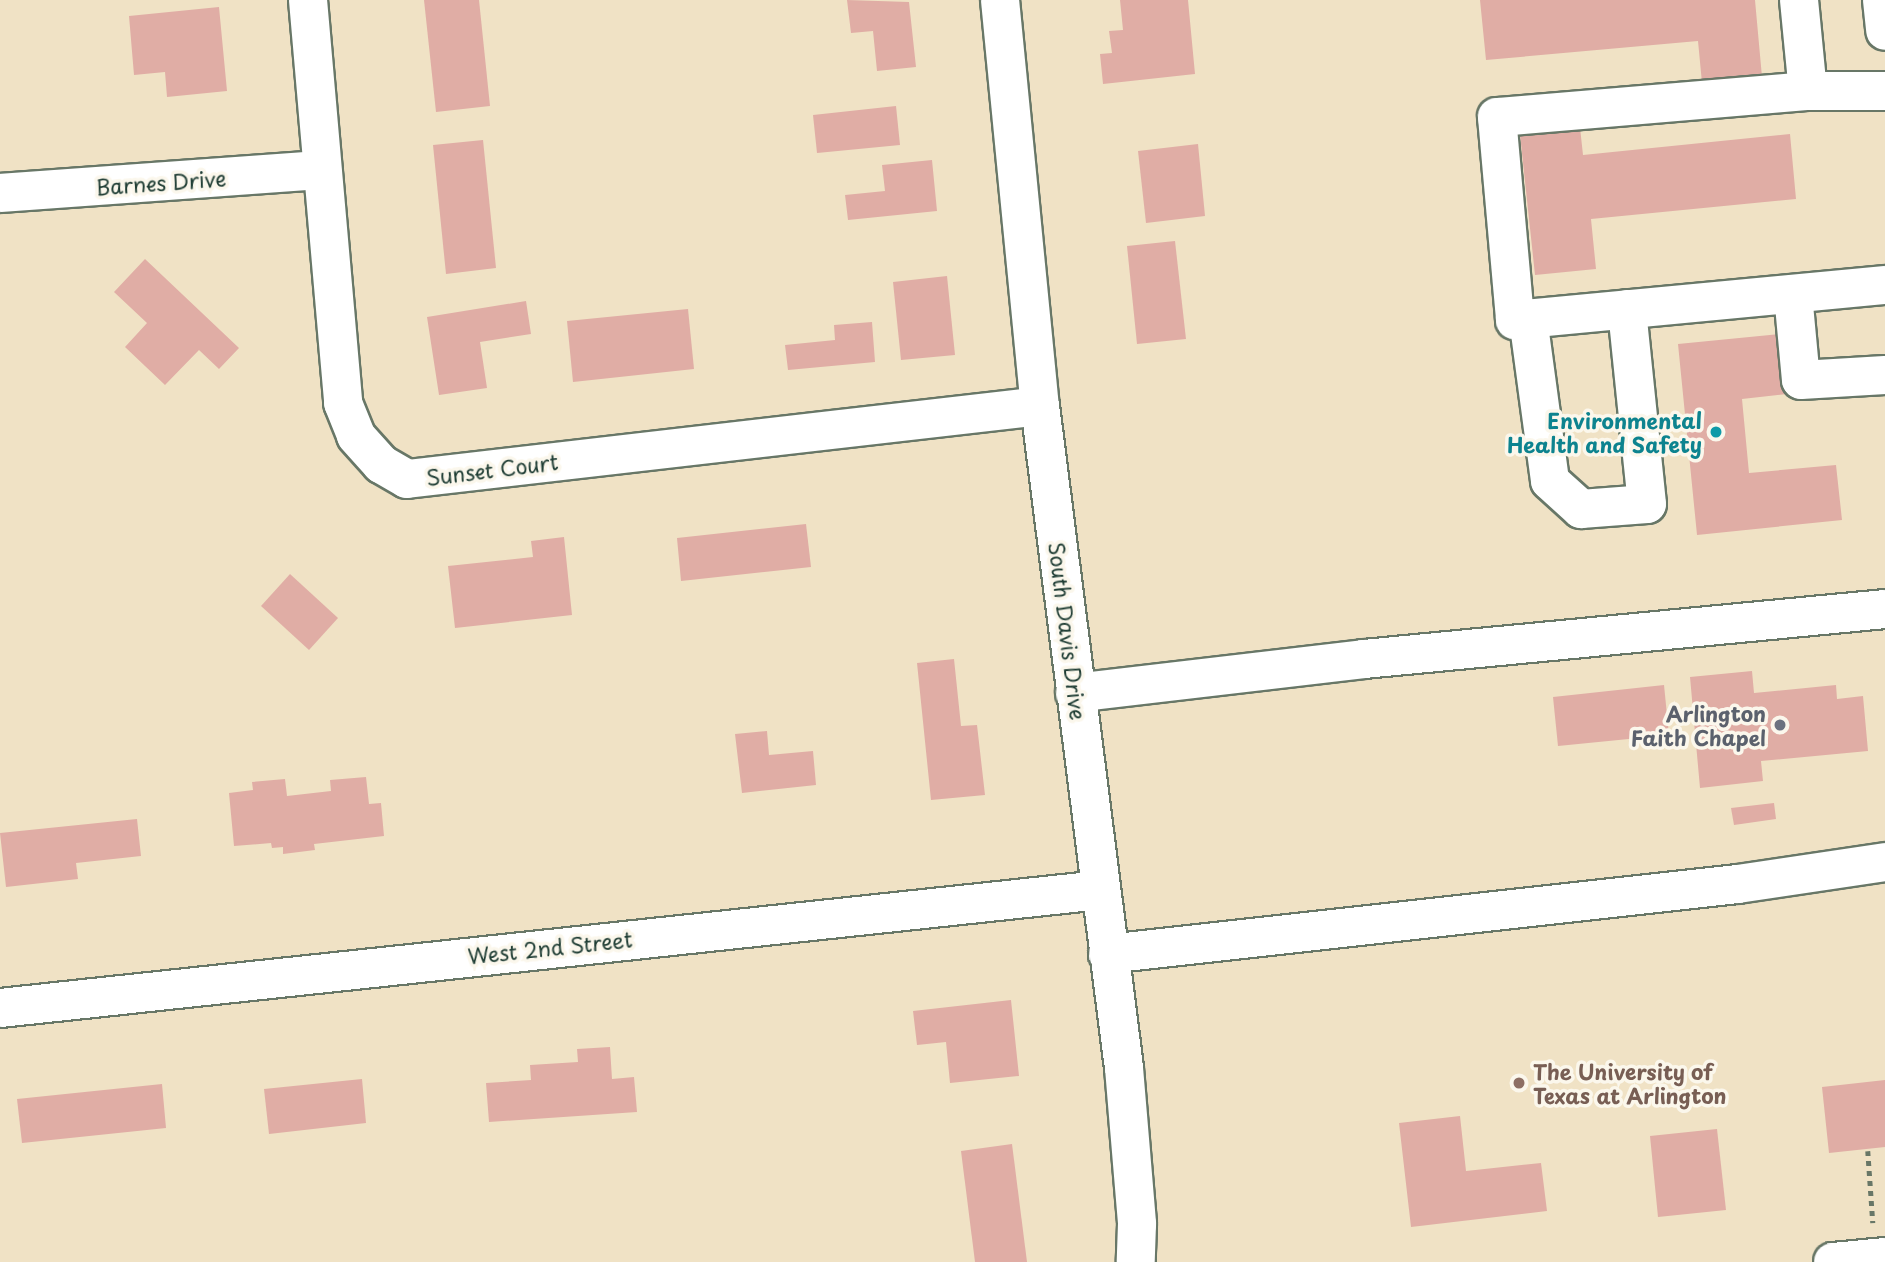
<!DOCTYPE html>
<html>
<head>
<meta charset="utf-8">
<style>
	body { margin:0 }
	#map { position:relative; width:1885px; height:1262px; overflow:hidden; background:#f0e2c5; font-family:"Playpen Sans",sans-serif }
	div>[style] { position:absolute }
	.building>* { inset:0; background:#e0ada5 }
	.path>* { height:4.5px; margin-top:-2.25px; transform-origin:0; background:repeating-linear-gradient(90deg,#687767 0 5px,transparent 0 10px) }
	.roads { filter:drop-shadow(2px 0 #687767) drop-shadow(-2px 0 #687767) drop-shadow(0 2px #687767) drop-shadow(0 -2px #687767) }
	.minor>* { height:38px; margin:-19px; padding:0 19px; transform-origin:19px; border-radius:19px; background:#fff }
	.dots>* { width:19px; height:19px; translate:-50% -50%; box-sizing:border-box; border:4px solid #fbf7ec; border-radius:50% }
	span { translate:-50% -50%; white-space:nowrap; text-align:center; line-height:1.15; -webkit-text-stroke:7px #fbf7ec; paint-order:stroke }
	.street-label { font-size:21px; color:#1f3d34 }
	.culture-label { font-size:21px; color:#0d838f; font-weight:700 }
	.right { translate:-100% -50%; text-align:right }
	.worship-label { font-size:21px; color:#5b616d; font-weight:700 }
	.education-label { font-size:21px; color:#785e54; font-weight:700 }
	.left { translate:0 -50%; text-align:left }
</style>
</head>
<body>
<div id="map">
	<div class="building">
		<i style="clip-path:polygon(424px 0,479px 0,490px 106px,436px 112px)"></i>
		<i style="clip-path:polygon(847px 0,909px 2px,916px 67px,877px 71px,873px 31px,851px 33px)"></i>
		<i style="clip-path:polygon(1120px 0,1188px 0,1195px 74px,1103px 84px,1100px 54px,1112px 53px,1109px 31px,1123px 30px)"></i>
		<i style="clip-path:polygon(1480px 0,1755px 0,1762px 77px,1702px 83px,1698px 41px,1486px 60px)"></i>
		<i style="clip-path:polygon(219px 7px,227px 91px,167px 97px,165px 72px,134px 75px,129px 16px)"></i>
		<i style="clip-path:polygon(896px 106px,900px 145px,817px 153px,813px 115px)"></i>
		<i style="clip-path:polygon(1579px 118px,1583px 155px,1790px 134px,1796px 199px,1591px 219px,1596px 269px,1535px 275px,1519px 125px)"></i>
		<i style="clip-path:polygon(483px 140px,496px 268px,446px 274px,433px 145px)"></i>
		<i style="clip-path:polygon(1198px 144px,1205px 216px,1146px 223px,1138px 151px)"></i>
		<i style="clip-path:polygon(932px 160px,937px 211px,848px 220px,845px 195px,885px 191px,882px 165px)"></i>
		<i style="clip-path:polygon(1175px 241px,1186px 339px,1137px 344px,1127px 246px)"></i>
		<i style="clip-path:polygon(145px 259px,239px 348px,219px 369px,199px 350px,165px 385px,125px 347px,147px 323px,114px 292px)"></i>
		<i style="clip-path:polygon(947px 276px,955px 355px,901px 360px,893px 282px)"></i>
		<i style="clip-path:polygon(526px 301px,531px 334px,480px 342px,487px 388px,439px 395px,427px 317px)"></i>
		<i style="clip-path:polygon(688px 309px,694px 369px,573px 382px,567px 321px)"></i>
		<i style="clip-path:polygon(872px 322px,875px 362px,788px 370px,785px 345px,835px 340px,834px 325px)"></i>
		<i style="clip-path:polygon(1780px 334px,1787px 394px,1742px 399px,1749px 473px,1836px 465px,1842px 520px,1697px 535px,1678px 344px)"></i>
		<i style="clip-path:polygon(806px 524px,811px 567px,681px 581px,677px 538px)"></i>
		<i style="clip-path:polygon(564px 537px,572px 615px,455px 628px,448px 566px,533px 557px,531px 541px)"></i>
		<i style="clip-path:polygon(290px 574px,338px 618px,309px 650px,261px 606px)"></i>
		<i style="clip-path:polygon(954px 659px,961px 726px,977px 725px,985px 795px,931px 800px,917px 663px)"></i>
		<i style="clip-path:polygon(1752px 671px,1754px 693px,1836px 685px,1837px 699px,1863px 696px,1868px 751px,1761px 761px,1763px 781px,1700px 788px,1690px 677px)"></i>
		<i style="clip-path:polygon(1664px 685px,1669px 735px,1558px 746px,1553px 697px)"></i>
		<i style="clip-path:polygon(767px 731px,769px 755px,813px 751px,816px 785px,742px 793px,735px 734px)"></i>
		<i style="clip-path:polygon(366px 777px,369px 804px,381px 803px,384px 836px,314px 844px,315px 850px,283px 854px,283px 847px,272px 848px,271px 843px,234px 846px,229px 793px,253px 790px,252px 782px,285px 779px,287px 796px,331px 791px,330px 780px)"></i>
		<i style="clip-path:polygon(1774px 803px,1776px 819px,1734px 825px,1731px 808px)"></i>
		<i style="clip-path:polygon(137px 819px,141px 856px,76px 863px,78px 879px,6px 887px,0 833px)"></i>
		<i style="clip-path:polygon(1011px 1000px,1019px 1076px,950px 1083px,946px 1042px,917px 1045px,913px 1011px)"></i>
		<i style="clip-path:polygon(610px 1047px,612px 1079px,634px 1077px,637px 1112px,489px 1122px,486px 1083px,531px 1080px,530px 1065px,578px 1062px,577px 1049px)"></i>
		<i style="clip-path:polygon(362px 1079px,366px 1123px,269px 1134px,264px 1089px)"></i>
		<i style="clip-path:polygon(1885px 1080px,1885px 1147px,1829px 1153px,1822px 1087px)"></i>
		<i style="clip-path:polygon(162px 1084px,166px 1128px,22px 1143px,17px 1099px)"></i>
		<i style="clip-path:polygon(1460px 1116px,1466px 1171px,1541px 1163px,1547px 1211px,1411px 1227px,1399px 1123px)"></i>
		<i style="clip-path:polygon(1717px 1129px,1726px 1210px,1658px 1217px,1650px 1136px)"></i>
		<i style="clip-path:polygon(1012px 1144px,1027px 1262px,975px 1262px,961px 1151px)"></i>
	</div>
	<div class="path">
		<i style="left:1868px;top:1151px;width:72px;rotate:86deg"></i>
	</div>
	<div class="roads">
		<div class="minor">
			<i style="left:308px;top:0;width:405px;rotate:85deg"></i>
			<i style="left:343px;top:403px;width:35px;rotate:68deg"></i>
			<i style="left:356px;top:436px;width:38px;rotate:48deg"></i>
			<i style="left:381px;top:464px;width:30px;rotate:30deg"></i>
			<i style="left:407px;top:479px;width:637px;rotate:-6.58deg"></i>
			<i style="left:1000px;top:0;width:408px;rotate:84.4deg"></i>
			<i style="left:1040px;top:406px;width:667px;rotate:82.77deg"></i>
			<i style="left:1124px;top:1068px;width:157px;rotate:85.2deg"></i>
			<i style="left:1137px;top:1224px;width:38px;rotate:92deg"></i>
			<i style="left:1799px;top:0;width:91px;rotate:84.4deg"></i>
			<i style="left:1808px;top:91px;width:77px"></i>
			<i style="left:1882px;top:0;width:31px;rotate:84deg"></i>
			<i style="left:1808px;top:91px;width:312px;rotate:175.2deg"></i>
			<i style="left:1497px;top:117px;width:204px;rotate:84.9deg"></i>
			<i style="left:1515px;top:320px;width:372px;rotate:-5.4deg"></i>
			<i style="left:0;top:193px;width:323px;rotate:-4.1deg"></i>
			<i style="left:1793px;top:294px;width:86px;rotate:84.7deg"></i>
			<i style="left:1801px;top:380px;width:84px;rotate:-3.4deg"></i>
			<i style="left:1528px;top:318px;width:164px;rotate:82.3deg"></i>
			<i style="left:1550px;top:481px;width:42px;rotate:42.1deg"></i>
			<i style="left:1581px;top:509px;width:66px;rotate:-4.3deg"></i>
			<i style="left:1647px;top:504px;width:196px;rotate:-95.9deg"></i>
			<i style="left:1075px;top:693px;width:291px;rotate:-6.7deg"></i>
			<i style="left:1364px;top:659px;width:523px;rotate:-5.48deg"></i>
			<i style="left:1108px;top:954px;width:634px;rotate:-6.34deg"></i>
			<i style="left:1738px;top:884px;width:149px;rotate:-8.5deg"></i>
			<i style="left:0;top:1008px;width:1106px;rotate:-6.12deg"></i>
			<i style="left:1833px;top:1262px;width:52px;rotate:-5.5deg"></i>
		</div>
	</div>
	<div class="dots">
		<i style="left:1716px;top:432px;background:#0f9aa8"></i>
		<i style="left:1780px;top:725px;background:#6b7280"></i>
		<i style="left:1519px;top:1083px;background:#8d6e63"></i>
	</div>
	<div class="street-label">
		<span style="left:161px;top:182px;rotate:-4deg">Barnes Drive</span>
		<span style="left:492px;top:469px;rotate:-7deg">Sunset Court</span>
		<span style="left:1068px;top:631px;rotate:83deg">South Davis Drive</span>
		<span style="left:550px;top:947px;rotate:-6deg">West 2nd Street</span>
	</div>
	<div class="culture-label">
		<span class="right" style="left:1702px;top:432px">Environmental<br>Health and Safety</span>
	</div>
	<div class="worship-label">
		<span class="right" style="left:1766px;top:725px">Arlington<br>Faith Chapel</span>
	</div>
	<div class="education-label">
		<span class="left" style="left:1533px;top:1083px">The University of<br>Texas at Arlington</span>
	</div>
</div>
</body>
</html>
